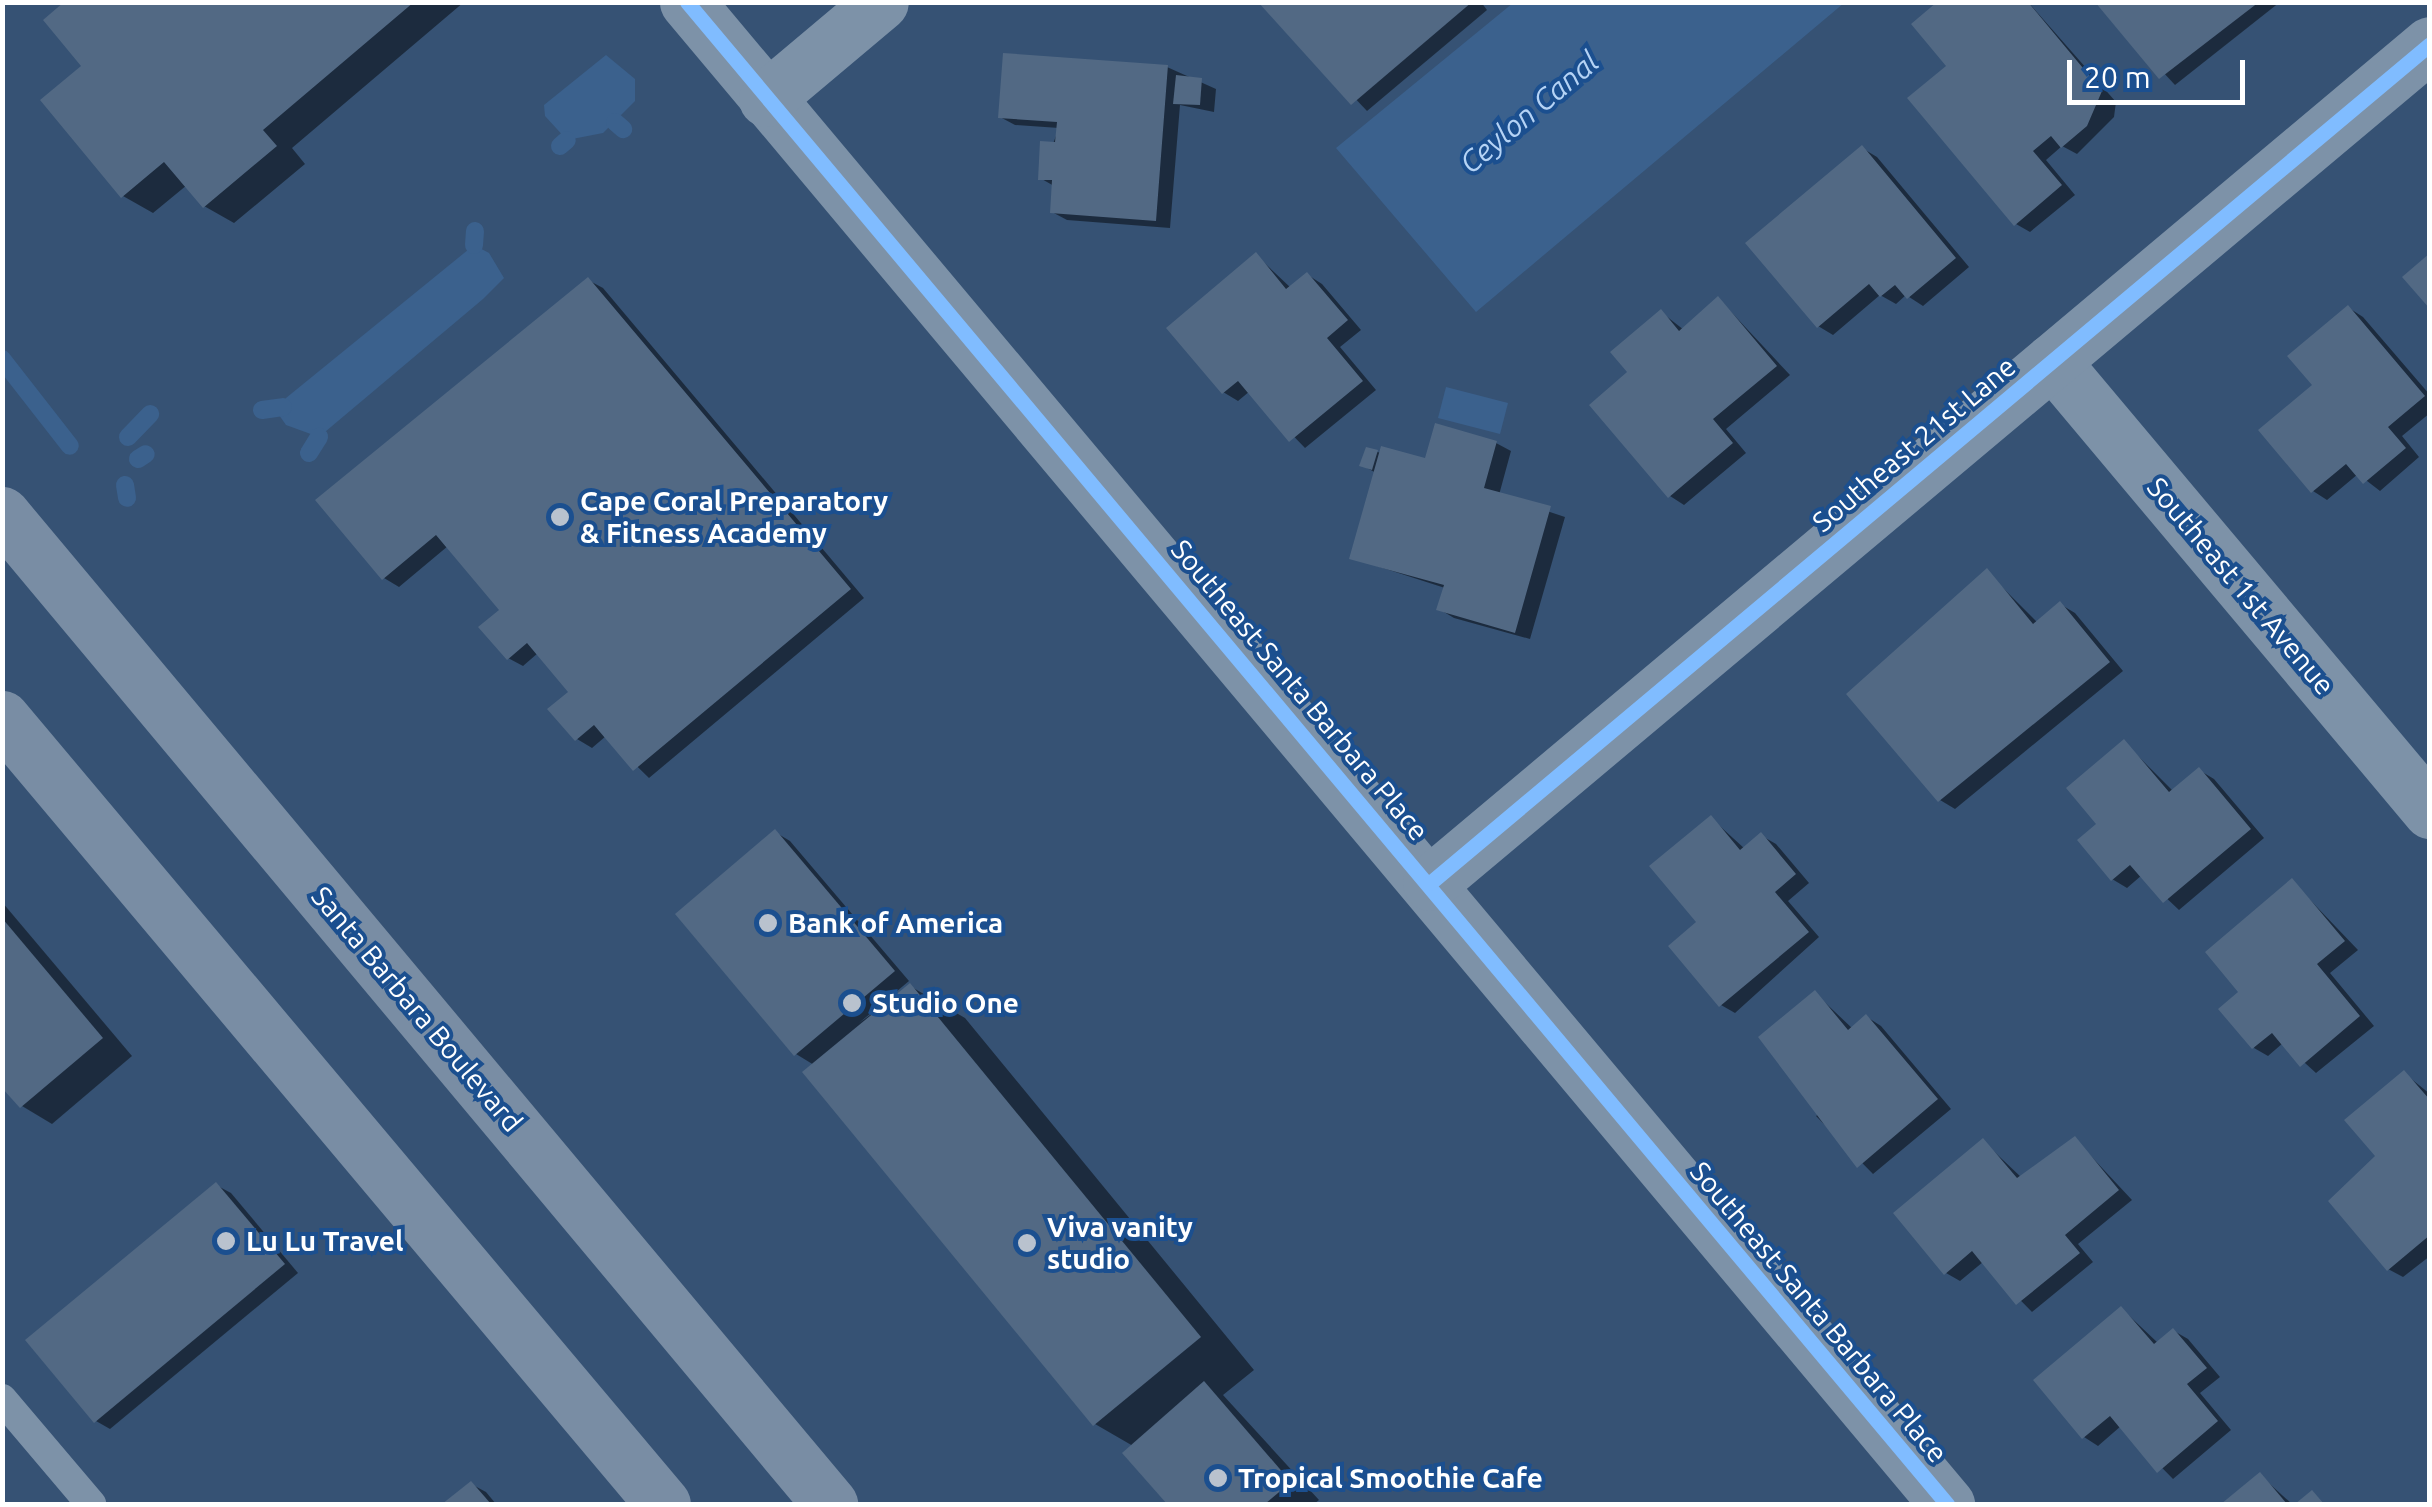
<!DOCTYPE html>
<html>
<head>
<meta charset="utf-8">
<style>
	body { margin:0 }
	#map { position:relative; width:2432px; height:1507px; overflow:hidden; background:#365274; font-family:Ubuntu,sans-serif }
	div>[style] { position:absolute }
	.water>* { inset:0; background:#3b618d }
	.shadow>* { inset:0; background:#0007 }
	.stream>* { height:18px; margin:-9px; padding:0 9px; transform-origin:9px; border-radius:9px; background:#3b618d }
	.building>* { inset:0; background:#526984 }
	.service>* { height:30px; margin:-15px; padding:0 15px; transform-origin:15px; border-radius:15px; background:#7d92a8 }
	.minor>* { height:55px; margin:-27.5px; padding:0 27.5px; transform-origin:27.5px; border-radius:27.5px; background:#7d92a8 }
	.secondary>* { height:55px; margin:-27.5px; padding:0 27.5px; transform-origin:27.5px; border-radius:27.5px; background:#798da4 }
	.cycleway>* { height:15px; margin:-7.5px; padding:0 7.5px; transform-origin:7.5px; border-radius:7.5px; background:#80bcff }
	.dots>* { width:28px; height:28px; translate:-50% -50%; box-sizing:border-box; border:5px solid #1b4f8f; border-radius:50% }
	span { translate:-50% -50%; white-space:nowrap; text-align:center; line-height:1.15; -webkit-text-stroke:8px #1b4f8f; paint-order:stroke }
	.street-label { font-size:28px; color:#fff }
	.poi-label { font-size:28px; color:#fff; font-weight:700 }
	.left { translate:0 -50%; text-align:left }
	.water-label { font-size:30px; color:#b5d3f5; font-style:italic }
	.frame { position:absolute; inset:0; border:5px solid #fff; pointer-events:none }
	.scale { position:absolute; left:2067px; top:60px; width:178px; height:45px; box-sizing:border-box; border:5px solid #fff; border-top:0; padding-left:12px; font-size:30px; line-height:35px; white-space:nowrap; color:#fff; -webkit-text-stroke:8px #1b4f8f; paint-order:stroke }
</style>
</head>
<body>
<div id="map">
	<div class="water">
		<i style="clip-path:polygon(1513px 3px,1513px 2px,1844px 3px,1476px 312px,1336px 148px)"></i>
		<i style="clip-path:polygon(606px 55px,635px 79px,635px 101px,603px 133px,567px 140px,545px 116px,544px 105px)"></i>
		<i style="clip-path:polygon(474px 245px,489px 253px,504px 278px,483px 299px,319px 437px,286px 425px,279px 415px,286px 398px)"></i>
		<i style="clip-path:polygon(1446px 387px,1508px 403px,1500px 434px,1438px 418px)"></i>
	</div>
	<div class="shadow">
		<i style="clip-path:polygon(68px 2px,464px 2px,292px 148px,305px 164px,234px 223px,204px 206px,187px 185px,153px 213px,123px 196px)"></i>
		<i style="clip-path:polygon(1264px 2px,1481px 2px,1487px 10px,1367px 111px)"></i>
		<i style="clip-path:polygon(1941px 2px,2028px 2px,2116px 102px,2114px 117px,2077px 154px,2062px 146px,2046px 160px,2075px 195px,2030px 232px,2016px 224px,1949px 66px)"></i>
		<i style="clip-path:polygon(2098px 2px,2280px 2px,2175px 85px)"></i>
		<i style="clip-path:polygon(1167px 67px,1216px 89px,1214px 112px,1180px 105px,1170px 228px,1067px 220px,1052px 212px,1054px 186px,1040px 178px,1059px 128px,1015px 125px,1000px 117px)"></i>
		<i style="clip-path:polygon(1862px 148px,1877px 157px,1969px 267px,1923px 306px,1906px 295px,1896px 304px,1880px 295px,1833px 335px,1818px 326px)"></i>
		<i style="clip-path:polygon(1256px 255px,1291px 288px,1308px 275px,1322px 284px,1361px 330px,1340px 347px,1376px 390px,1305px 448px,1250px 391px,1238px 401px,1223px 392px)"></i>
		<i style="clip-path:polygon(588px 280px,603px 288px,864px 598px,649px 778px,606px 736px,592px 748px,577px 739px,571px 693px,538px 653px,523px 666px,508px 658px,502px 610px,448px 546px,399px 587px,384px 578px,318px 500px)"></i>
		<i style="clip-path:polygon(1719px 299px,1790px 375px,1726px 429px,1746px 453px,1684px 505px,1670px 496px,1630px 372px,1661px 312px,1684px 330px)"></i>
		<i style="clip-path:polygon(2349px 308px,2363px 317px,2430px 395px,2430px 413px,2402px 436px,2419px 457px,2380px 491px,2358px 474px,2327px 500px,2313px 491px,2315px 385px)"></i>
		<i style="clip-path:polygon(1496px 443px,1511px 451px,1499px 495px,1565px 517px,1530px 639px,1454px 618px,1439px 609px,1445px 588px,1352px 558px,1376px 473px,1362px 465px,1377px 452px,1427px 461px)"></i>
		<i style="clip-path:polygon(1987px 572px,2038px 623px,2060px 604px,2075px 613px,2123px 671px,1955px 809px,1940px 800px)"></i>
		<i style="clip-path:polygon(2124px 742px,2174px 792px,2199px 770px,2214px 779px,2264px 838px,2179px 910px,2142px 875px,2127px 888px,2112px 879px,2100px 824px)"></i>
		<i style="clip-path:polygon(1711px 818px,1745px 849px,1762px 836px,1776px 844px,1809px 883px,1788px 901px,1819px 937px,1735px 1013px,1721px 1005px)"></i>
		<i style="clip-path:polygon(775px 832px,790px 841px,909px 981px,859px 1023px,910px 986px,965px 1018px,1254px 1370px,1223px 1395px,1319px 1500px,1314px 1504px,1170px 1504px,1125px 1453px,1133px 1446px,1095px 1424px,805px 1072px,814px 1065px,796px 1054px)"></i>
		<i style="clip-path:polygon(2292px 881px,2358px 950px,2330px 973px,2374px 1026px,2316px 1073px,2283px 1043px,2268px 1056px,2254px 1048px)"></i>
		<i style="clip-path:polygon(2px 902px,132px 1056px,52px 1124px,22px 1106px,2px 1084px)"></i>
		<i style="clip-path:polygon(1815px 993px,1853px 1029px,1867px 1017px,1881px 1026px,1951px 1109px,1873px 1174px,1816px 1116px,1823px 1111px)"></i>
		<i style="clip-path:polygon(2404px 1073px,2430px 1094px,2430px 1256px,2403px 1277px,2388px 1269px,2378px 1156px)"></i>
		<i style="clip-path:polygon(2075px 1139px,2132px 1200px,2078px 1244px,2093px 1262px,2032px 1312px,1983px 1262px,1960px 1281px,1946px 1273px,1983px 1141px,2022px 1178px)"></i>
		<i style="clip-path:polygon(216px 1185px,231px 1193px,298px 1273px,110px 1429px,96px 1421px)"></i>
		<i style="clip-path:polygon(2122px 1309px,2158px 1343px,2174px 1331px,2188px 1339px,2220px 1377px,2200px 1393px,2231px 1430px,2173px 1479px,2121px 1426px,2098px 1446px,2084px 1437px)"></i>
		<i style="clip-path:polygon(2260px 1475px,2292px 1504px,2225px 1504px)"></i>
		<i style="clip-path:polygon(471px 1484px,486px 1492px,496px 1504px,446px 1504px)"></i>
	</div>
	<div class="stream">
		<i style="left:615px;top:122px;width:11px;rotate:41deg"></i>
		<i style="left:560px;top:146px;width:9px;rotate:-41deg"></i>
		<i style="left:474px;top:245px;width:14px;rotate:-86deg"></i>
		<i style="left:2px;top:359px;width:110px;rotate:52deg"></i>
		<i style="left:262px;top:410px;width:21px;rotate:-8deg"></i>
		<i style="left:128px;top:437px;width:32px;rotate:-46deg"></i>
		<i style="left:309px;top:453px;width:19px;rotate:-58deg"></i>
		<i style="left:138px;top:459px;width:9px;rotate:-32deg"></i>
		<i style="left:125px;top:485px;width:13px;rotate:81deg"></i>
	</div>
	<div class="building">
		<i style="clip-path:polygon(64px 2px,414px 2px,263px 130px,277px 146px,203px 208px,164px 162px,121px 198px,40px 100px,81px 66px,43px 20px)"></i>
		<i style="clip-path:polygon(1258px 2px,1472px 2px,1351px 105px)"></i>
		<i style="clip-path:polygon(1937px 2px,2028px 2px,2102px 91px,2087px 126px,2061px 148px,2051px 136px,2033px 151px,2062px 185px,2014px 226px,1907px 98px,1946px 66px,1911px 24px)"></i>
		<i style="clip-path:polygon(2095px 2px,2259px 2px,2159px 79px)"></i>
		<i style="clip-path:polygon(1003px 53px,1168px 65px,1156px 221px,1050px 213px,1052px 180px,1038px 180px,1040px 141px,1055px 142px,1057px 122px,998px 118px)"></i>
		<i style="clip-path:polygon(1176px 75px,1202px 78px,1200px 105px,1173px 104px)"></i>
		<i style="clip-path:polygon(1862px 145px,1956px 258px,1907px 299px,1895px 285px,1880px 297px,1869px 284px,1817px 328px,1745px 243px)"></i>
		<i style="clip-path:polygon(1256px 252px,1286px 289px,1307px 272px,1348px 320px,1327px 338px,1363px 381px,1289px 442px,1238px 381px,1222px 394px,1166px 328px)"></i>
		<i style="clip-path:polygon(2430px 253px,2430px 309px,2402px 277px)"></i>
		<i style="clip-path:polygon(588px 277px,851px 589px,633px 771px,594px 725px,575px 741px,547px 709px,568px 692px,527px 643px,507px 660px,478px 627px,499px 610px,436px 535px,382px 580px,315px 500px)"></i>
		<i style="clip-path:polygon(1718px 296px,1777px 366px,1713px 419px,1733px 443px,1668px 498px,1589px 405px,1627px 372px,1610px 352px,1661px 309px,1679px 331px)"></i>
		<i style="clip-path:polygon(2348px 305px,2425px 396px,2388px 427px,2406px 448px,2363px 484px,2346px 464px,2311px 493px,2258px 430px,2312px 385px,2287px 356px)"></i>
		<i style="clip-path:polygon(1435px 423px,1497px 441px,1484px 488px,1551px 506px,1515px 633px,1436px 610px,1444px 585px,1349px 559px,1381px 446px,1425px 458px)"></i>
		<i style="clip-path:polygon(1366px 447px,1378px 450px,1372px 470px,1359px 466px)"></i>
		<i style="clip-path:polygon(1987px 568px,2033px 624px,2060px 601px,2110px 662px,1938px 802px,1846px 694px)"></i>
		<i style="clip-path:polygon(2124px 739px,2169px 792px,2199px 767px,2251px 829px,2163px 903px,2130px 865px,2111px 881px,2077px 840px,2096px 824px,2066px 788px)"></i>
		<i style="clip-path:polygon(1711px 815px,1740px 850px,1761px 832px,1796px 874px,1775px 892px,1809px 932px,1719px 1007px,1668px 946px,1696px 922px,1649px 866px)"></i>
		<i style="clip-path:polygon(775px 829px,895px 971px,794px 1056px,675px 914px)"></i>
		<i style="clip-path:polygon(2292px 878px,2345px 941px,2317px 964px,2360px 1016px,2300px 1067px,2272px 1033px,2252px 1049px,2218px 1009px,2238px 992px,2205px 952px)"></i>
		<i style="clip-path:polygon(2px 918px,103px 1038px,20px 1108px,2px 1088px)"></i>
		<i style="clip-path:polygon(910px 983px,1201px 1337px,1093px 1426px,802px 1072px)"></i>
		<i style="clip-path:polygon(1815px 990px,1848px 1030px,1866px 1014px,1938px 1099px,1857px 1168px,1758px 1037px)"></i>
		<i style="clip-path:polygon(2404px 1070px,2430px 1100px,2430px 1235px,2387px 1271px,2328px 1201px,2375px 1156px,2344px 1120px)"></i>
		<i style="clip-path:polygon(2075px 1136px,2119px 1190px,2065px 1235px,2080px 1253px,2016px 1305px,1972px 1251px,1944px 1275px,1893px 1213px,1983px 1138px,2017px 1178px)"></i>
		<i style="clip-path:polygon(216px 1182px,285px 1264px,94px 1423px,25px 1340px)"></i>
		<i style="clip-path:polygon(2121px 1306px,2154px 1344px,2173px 1328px,2207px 1368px,2187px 1384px,2218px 1421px,2157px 1473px,2110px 1416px,2082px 1439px,2033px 1380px)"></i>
		<i style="clip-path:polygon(1204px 1381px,1291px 1482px,1265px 1504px,1167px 1504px,1122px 1453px)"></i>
		<i style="clip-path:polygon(2260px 1472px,2287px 1504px,2221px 1504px,2255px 1476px)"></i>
		<i style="clip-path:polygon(471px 1481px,491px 1504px,442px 1504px)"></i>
		<i style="clip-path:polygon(2312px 1490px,2324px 1504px,2295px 1504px)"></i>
	</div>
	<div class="service">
		<i style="left:2px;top:1399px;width:138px;rotate:49.7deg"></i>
	</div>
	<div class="minor">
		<i style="left:687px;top:2px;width:1961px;rotate:50.01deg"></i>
		<i style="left:766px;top:99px;width:150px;rotate:-40.1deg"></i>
		<i style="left:2052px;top:361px;width:588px;rotate:49.97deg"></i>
		<i style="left:1430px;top:883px;width:1305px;rotate:-40deg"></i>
	</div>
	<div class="secondary">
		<i style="left:2px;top:514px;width:1291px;rotate:50.09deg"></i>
		<i style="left:2px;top:718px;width:1027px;rotate:49.94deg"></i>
	</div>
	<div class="cycleway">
		<i style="left:687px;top:2px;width:1961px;rotate:50.01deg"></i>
		<i style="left:1430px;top:883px;width:1305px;rotate:-40deg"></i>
	</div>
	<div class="dots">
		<i style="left:560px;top:517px;background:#b9c2ce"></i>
		<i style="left:768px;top:923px;background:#b9c2ce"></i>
		<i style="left:852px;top:1003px;background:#b9c2ce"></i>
		<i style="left:226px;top:1241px;background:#b9c2ce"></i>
		<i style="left:1027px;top:1243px;background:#b9c2ce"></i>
		<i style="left:1218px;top:1478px;background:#b9c2ce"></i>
	</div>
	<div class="street-label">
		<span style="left:1914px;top:444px;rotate:-40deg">Southeast 21st Lane</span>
		<span style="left:2241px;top:586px;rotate:50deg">Southeast 1st Avenue</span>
		<span style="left:1300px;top:690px;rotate:50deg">Southeast Santa Barbara Place</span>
		<span style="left:417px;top:1009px;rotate:50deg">Santa Barbara Boulevard</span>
		<span style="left:1819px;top:1312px;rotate:50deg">Southeast Santa Barbara Place</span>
	</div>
	<div class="poi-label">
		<span class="left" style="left:580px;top:517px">Cape Coral Preparatory<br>&amp; Fitness Academy</span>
		<span class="left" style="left:788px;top:923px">Bank of America</span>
		<span class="left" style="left:872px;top:1003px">Studio One</span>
		<span class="left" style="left:1047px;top:1243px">Viva vanity<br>studio</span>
		<span class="left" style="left:246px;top:1241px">Lu Lu Travel</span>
		<span class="left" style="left:1238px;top:1478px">Tropical Smoothie Cafe</span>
	</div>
	<div class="water-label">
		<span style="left:1529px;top:112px;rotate:-40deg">Ceylon Canal</span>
	</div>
	<div class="frame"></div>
	<div class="scale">20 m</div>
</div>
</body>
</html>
